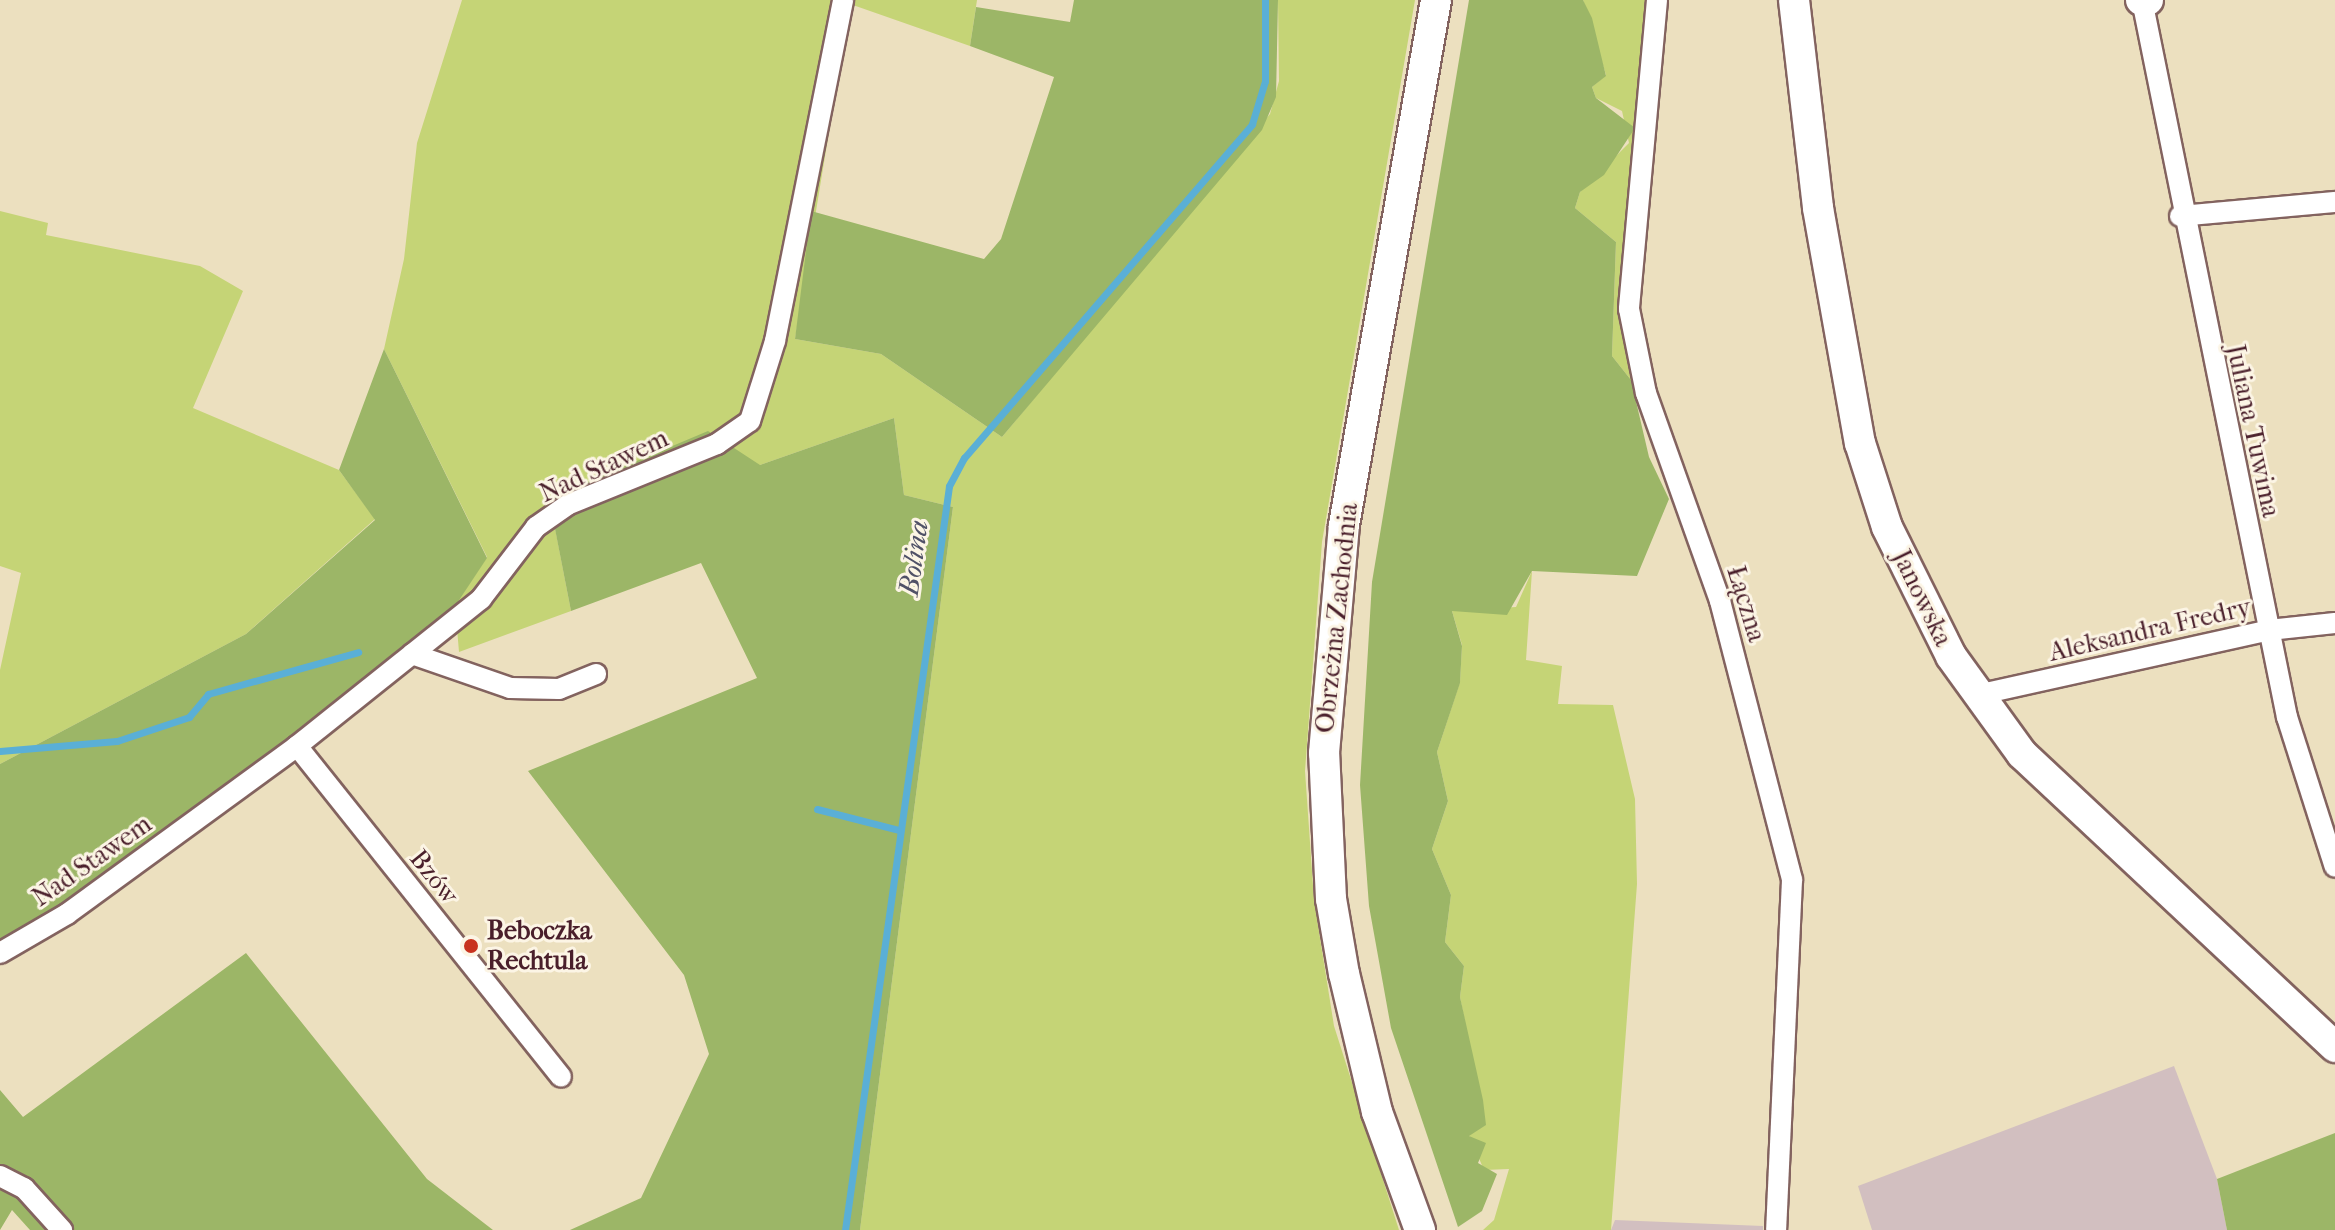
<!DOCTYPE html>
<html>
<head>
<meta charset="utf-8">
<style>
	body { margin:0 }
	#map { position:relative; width:2335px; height:1230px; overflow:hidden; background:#ece0bf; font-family:"IM FELL French Canon",serif }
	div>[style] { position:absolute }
	.industrial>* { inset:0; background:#d2bfc0 }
	.green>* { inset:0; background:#c5d476 }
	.forest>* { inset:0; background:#9cb667 }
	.stream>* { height:7px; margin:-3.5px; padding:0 3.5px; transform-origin:3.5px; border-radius:3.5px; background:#5aafd6 }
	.roads { filter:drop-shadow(2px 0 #83635f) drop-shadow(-2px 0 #83635f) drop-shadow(0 2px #83635f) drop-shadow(0 -2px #83635f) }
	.street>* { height:20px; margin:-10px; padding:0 10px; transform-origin:10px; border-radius:10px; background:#fff }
	.secondary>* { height:30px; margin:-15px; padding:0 15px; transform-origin:15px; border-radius:15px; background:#fff }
	.dots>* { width:22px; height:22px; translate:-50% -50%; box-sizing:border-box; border:4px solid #fcf5e5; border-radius:50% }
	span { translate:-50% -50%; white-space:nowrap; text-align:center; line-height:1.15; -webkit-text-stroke:6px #fcf5e5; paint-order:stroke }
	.street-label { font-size:26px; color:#4a1f2b }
	.poi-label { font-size:26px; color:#4a1f2b; font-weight:700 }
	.left { translate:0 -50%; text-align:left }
	.water-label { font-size:28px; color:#505167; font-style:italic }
</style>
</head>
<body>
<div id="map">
	<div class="industrial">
		<i style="clip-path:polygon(2174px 1066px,2217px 1179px,2227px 1230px,1872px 1230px,1858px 1186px)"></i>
		<i style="clip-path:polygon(1615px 1220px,1763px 1226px,1763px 1230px,1611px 1230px)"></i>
	</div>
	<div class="green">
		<i style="clip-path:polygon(462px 0,977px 0,970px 46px,850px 4px,795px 339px,881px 354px,1002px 437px,1270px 114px,1279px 81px,1278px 0,1415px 0,1322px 542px,1305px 771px,1314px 900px,1334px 1026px,1399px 1230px,860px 1230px,953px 507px,904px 495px,894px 418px,760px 465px,549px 497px,571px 611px,459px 652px,455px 605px,487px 557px,384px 349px,404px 259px,417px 143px)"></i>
		<i style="clip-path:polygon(1583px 0,1649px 0,1621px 276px,1626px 344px,1651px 440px,1631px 380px,1612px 356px,1616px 242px,1575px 208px,1580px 192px,1629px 143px,1622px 111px,1596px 98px,1592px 87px,1606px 75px)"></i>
		<i style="clip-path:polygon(0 211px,48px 223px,46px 235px,200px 266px,243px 291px,193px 408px,339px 470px,375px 519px,246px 634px,0 764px,0 670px,21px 573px,0 566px)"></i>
		<i style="clip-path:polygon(1532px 571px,1526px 660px,1562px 666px,1558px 704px,1613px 705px,1635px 799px,1637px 884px,1611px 1230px,1483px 1230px,1494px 1220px,1509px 1169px,1484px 1170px,1469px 1135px,1485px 1125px,1460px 997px,1464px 966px,1445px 942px,1451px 895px,1432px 849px,1448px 801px,1437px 752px,1460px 682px,1462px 645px,1452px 611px,1516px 607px)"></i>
	</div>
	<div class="forest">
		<i style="clip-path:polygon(1074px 0,1278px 0,1276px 97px,1262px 130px,1002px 437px,881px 354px,795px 339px,811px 211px,984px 259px,1001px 239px,1054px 77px,970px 46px,976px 7px,1070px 22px)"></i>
		<i style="clip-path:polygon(1469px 0,1583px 0,1592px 18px,1606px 76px,1592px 87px,1596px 98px,1635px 128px,1604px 175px,1580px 192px,1575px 208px,1616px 242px,1612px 356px,1631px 380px,1649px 457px,1669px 499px,1637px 576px,1532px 571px,1507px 615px,1452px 611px,1462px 646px,1460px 683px,1437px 752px,1448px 801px,1432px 849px,1451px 895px,1445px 942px,1464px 966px,1460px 997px,1483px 1100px,1486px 1125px,1469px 1136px,1486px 1143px,1478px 1163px,1497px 1174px,1482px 1211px,1458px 1227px,1391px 1028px,1369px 906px,1360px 785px,1372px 582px)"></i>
		<i style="clip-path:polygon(384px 349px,487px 558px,414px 668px,33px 947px,0 962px,0 764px,246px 634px,375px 520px,339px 470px)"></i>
		<i style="clip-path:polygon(894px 418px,904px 495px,953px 507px,860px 1230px,570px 1230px,641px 1198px,709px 1054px,684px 975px,528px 771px,757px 678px,701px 563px,571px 611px,549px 498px,708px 431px,760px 465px)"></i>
		<i style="clip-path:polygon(246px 953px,427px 1179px,493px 1230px,30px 1230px,12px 1210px,0 1230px,0 1090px,23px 1117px)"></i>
		<i style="clip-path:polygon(2335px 1133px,2335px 1230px,2227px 1230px,2217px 1179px)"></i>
	</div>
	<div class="stream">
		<i style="left:0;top:751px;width:117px;rotate:-4.9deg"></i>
		<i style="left:117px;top:741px;width:76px;rotate:-18.4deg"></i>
		<i style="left:189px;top:717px;width:30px;rotate:-50deg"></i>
		<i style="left:208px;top:694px;width:156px;rotate:-15.6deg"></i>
		<i style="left:817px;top:809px;width:85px;rotate:14.4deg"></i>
		<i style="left:845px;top:1230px;width:751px;rotate:-82.04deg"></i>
		<i style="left:949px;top:486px;width:32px;rotate:-62deg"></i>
		<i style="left:964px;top:458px;width:441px;rotate:-49.2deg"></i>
		<i style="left:1252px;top:124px;width:45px;rotate:-73.2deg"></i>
		<i style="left:1265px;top:81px;width:81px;rotate:-90deg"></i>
	</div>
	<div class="roads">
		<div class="street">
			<i style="left:1657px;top:0;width:310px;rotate:95.2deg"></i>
			<i style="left:1629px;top:309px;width:86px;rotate:78.6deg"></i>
			<i style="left:1646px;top:393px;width:221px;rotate:70.4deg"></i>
			<i style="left:1720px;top:601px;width:288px;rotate:75.5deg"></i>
			<i style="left:1792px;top:880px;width:350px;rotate:92.6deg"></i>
			<i style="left:2142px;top:0;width:732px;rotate:78.57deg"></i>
			<i style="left:2287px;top:717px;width:157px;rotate:72.3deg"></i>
			<i style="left:2180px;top:216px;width:156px;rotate:-5.2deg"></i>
			<i style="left:412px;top:654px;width:104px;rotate:19.1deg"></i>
			<i style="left:510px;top:688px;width:49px;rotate:1.2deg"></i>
			<i style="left:559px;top:689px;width:40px;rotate:-22deg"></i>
			<i style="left:1977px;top:695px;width:299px;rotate:-12.5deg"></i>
			<i style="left:2269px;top:630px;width:66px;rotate:-6.1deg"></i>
			<i style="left:297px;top:746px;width:423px;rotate:51.4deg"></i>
			<i style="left:0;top:953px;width:78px;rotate:-30.2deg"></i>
			<i style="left:67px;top:914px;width:285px;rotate:-36.1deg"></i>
			<i style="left:297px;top:746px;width:236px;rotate:-38.6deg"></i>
			<i style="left:481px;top:599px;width:91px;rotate:-52.6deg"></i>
			<i style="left:536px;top:527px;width:38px;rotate:-35deg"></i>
			<i style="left:567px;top:505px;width:162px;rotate:-22.1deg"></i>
			<i style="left:717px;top:444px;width:40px;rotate:-34.9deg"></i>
			<i style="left:750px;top:421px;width:84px;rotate:-72.6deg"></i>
			<i style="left:775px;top:341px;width:348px;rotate:-78.7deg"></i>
			<i style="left:0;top:1176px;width:27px;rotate:27deg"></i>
			<i style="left:24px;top:1188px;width:57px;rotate:47.9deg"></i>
		</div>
		<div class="secondary">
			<i style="left:1794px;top:0;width:209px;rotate:83.4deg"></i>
			<i style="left:1818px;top:208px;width:239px;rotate:79.9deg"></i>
			<i style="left:1860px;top:443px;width:88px;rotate:72.2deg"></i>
			<i style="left:1887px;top:527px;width:144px;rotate:63.6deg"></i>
			<i style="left:1951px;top:656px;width:121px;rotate:54.1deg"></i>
			<i style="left:2022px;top:754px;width:429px;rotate:43.1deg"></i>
			<i style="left:2141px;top:0;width:7px"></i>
			<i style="left:1420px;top:1230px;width:126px;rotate:-110deg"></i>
			<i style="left:1377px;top:1112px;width:142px;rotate:-103.4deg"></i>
			<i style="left:1344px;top:974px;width:76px;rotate:-99.8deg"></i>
			<i style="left:1331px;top:899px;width:146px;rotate:-92.7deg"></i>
			<i style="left:1324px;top:753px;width:229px;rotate:-85deg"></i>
			<i style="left:1344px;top:525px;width:533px;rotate:-80.06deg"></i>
		</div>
	</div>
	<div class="dots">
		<i style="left:471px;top:946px;background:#c8321e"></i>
	</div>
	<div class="street-label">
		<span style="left:2253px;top:431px;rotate:78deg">Juliana Tuwima</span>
		<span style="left:604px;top:466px;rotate:-25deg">Nad Stawem</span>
		<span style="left:1922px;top:598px;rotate:64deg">Janowska</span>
		<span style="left:1746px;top:604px;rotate:73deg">Łączna</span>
		<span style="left:1337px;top:618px;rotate:-84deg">Obrzeżna Zachodnia</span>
		<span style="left:2150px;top:630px;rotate:-13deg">Aleksandra Fredry</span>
		<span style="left:92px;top:861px;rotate:-35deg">Nad Stawem</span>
		<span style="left:434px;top:877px;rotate:51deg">Bzów</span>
	</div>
	<div class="poi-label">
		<span class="left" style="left:487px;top:946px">Beboczka<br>Rechtula</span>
	</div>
	<div class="water-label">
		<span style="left:914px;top:558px;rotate:-82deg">Bolina</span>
	</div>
</div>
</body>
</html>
